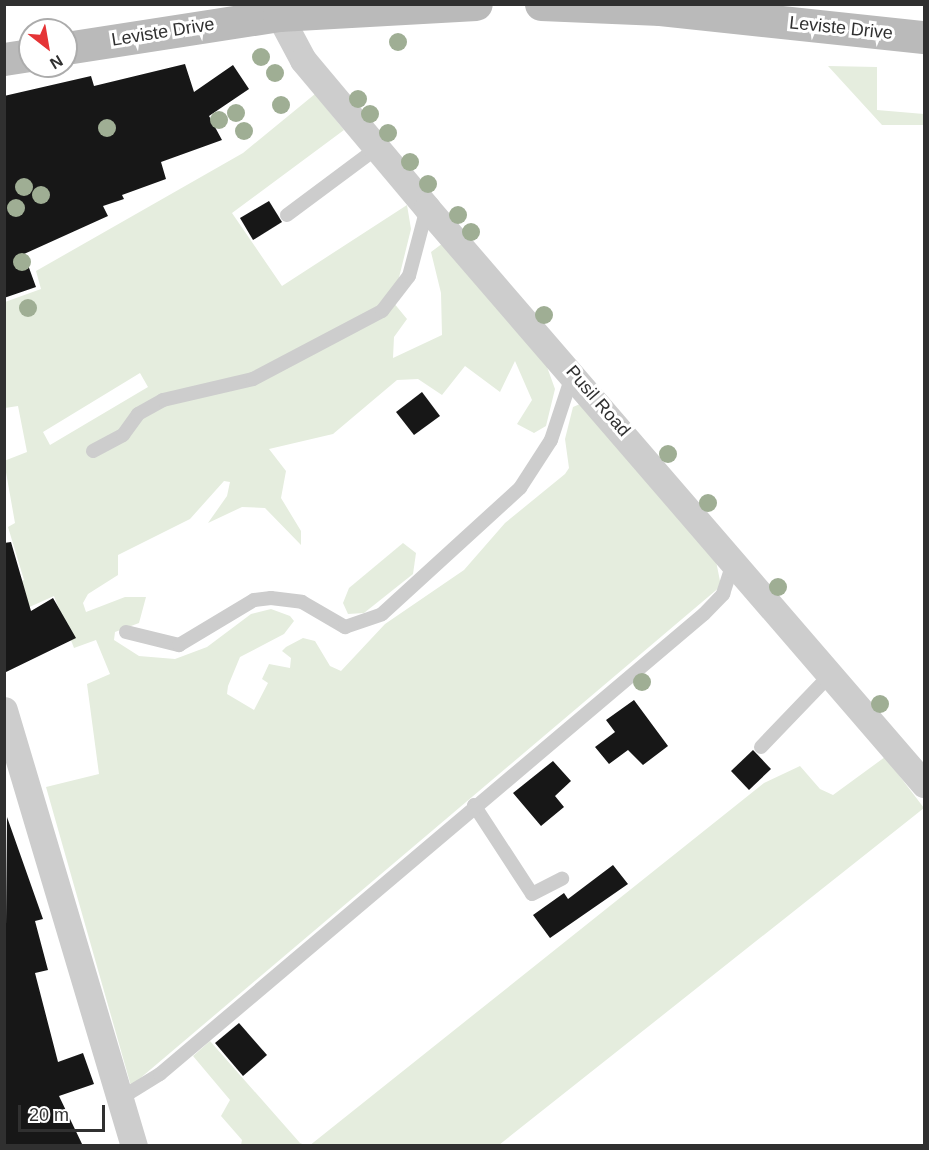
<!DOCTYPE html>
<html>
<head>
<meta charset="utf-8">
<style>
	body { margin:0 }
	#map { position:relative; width:929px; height:1150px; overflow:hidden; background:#fff; font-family:Arial,sans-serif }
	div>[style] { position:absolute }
	.green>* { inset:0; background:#e5edde }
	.building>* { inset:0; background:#171717 }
	.service>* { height:14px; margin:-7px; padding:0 7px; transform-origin:7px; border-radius:7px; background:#cdcdcd }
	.minor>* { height:27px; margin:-13.5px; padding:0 13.5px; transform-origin:13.5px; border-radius:13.5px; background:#cdcdcd }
	.secondary>* { height:33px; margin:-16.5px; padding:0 16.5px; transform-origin:16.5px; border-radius:16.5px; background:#bababa }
	.trees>* { width:18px; height:18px; margin:-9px; border-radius:50%; background:#9fae94 }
	span { translate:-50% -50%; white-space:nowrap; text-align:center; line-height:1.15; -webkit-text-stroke:6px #fff; paint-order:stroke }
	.street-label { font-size:18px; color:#303030 }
	.frame { position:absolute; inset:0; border:6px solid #303030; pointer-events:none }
	.north { position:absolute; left:18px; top:18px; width:60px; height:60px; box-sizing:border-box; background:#fff; border:2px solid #acacac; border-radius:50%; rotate:149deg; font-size:16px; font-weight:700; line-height:24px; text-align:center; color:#303030 }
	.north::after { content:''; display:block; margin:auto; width:21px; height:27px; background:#e53436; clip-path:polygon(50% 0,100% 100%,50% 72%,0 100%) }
	.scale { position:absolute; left:18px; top:1105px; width:87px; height:27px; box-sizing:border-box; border:3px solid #303030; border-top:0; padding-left:8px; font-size:18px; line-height:21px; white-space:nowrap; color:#303030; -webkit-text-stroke:4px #fff; paint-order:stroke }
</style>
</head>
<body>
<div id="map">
	<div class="green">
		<i style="clip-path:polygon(828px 66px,877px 67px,877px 110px,924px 114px,924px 125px,882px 125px)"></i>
		<i style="clip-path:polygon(evenodd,315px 94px,344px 130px,232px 213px,282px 286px,407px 205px,411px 229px,393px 302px,407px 319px,394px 337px,393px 358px,442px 335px,441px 293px,431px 252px,443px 243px,546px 364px,555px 389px,546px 426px,534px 433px,517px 424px,532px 400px,515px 361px,500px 392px,465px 366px,442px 395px,418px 379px,397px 380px,333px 434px,269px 449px,286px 471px,281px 498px,301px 531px,301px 545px,265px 508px,242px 507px,208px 523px,227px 496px,230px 482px,224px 481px,190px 519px,118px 555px,118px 575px,88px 594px,83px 603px,86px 612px,125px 597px,146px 597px,139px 623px,115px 632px,114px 640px,139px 656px,175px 659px,207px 647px,251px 614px,271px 609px,290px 616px,294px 621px,284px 634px,240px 657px,228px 686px,227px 694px,254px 710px,268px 683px,262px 679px,269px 664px,290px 668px,291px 658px,282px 651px,286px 647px,303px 638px,315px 641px,330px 666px,341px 671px,385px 624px,464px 570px,505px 523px,565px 474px,569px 468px,565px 439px,573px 407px,580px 404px,716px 561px,721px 586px,131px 1086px,46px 787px,99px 774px,87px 684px,110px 674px,96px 640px,74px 648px,54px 596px,25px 609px,15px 583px,24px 580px,8px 527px,15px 523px,4px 461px,27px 452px,18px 406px,5px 408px,5px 302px,41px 289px,36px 271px,243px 153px,315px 94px,140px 373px,148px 387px,50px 445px,43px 432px,140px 373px)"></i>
		<i style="clip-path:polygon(403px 543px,416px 553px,413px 574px,364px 613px,348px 614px,343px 603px,349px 588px)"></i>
		<i style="clip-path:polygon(885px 757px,924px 808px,499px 1145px,309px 1146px,764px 783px,800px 766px,820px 789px,833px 795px)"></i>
		<i style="clip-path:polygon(210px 1041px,300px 1143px,305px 1145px,241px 1145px,242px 1140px,221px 1116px,230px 1100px,193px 1056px)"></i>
	</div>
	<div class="building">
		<i style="clip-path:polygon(185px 64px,194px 92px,233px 65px,249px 89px,209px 116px,222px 140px,161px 162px,166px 179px,122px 195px,124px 199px,103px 206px,108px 216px,24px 254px,36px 287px,4px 298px,4px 96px,91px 76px,94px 86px)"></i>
		<i style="clip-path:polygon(269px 201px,282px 222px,253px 240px,240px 218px)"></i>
		<i style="clip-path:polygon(422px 392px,440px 416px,414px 435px,396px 412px)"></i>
		<i style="clip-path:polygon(11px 542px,31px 611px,53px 598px,76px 638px,4px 673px,4px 543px)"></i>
		<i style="clip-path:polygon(634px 700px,668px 746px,643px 765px,628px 750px,609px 764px,595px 747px,615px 732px,606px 720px)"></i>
		<i style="clip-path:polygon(753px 750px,771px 769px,749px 790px,731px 771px)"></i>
		<i style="clip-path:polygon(553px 761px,571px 781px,555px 796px,564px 807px,541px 826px,513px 793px)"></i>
		<i style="clip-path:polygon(7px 817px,43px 919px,35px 921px,48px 970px,35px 973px,58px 1062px,83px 1053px,94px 1084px,59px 1096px,83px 1146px,4px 1146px)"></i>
		<i style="clip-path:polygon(613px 865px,628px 884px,550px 938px,533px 915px,564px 893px,568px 899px)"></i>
		<i style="clip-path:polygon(239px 1023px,267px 1055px,243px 1076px,215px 1043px)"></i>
	</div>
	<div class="service">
		<i style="left:287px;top:215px;width:112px;rotate:-36.7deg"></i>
		<i style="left:93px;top:451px;width:34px;rotate:-28deg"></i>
		<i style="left:123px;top:435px;width:26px;rotate:-54deg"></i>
		<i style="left:138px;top:414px;width:29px;rotate:-29deg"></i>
		<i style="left:163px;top:400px;width:92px;rotate:-13.1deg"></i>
		<i style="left:253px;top:379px;width:146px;rotate:-27.8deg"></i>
		<i style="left:382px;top:311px;width:44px;rotate:-52.4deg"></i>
		<i style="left:409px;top:276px;width:70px;rotate:-75.2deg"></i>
		<i style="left:126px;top:632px;width:55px;rotate:13.8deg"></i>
		<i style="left:179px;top:645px;width:87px;rotate:-31deg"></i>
		<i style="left:254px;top:600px;width:17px;rotate:-7deg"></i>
		<i style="left:271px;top:598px;width:31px;rotate:7deg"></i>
		<i style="left:302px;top:602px;width:50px;rotate:30.2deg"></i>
		<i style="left:345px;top:627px;width:39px;rotate:-19deg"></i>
		<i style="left:382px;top:614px;width:187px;rotate:-42.4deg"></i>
		<i style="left:520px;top:488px;width:57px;rotate:-57.1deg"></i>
		<i style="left:551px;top:440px;width:67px;rotate:-71.8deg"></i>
		<i style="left:761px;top:747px;width:101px;rotate:-46.2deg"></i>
		<i style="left:474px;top:805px;width:106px;rotate:56.9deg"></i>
		<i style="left:532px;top:894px;width:34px;rotate:-27deg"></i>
		<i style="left:121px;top:1098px;width:46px;rotate:-31.6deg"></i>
		<i style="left:160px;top:1074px;width:712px;rotate:-40.22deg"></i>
		<i style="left:704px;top:614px;width:28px;rotate:-46deg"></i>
		<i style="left:723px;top:594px;width:35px;rotate:-72deg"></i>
	</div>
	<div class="minor">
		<i style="left:279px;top:15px;width:51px;rotate:61.9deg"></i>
		<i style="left:303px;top:60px;width:193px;rotate:50deg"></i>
		<i style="left:427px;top:208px;width:761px;rotate:49.21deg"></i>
		<i style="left:4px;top:710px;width:455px;rotate:73.4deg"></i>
	</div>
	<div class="secondary">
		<i style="left:541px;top:4px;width:119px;rotate:2.4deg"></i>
		<i style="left:660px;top:9px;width:265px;rotate:6.1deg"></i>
		<i style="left:66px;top:48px;width:216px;rotate:-8.8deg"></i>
		<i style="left:279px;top:15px;width:197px;rotate:-3.2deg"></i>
		<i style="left:4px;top:59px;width:26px;rotate:-9deg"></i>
	</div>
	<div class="trees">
		<i style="left:398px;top:42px"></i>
		<i style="left:261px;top:57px"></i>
		<i style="left:275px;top:73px"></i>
		<i style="left:358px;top:99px"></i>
		<i style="left:281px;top:105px"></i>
		<i style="left:236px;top:113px"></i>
		<i style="left:370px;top:114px"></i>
		<i style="left:219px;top:120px"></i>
		<i style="left:107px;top:128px"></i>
		<i style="left:244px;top:131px"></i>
		<i style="left:388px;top:133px"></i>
		<i style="left:410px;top:162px"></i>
		<i style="left:428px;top:184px"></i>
		<i style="left:24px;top:187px"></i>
		<i style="left:41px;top:195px"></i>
		<i style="left:16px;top:208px"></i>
		<i style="left:458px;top:215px"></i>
		<i style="left:471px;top:232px"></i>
		<i style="left:22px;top:262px"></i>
		<i style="left:28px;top:308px"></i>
		<i style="left:544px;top:315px"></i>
		<i style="left:668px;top:454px"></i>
		<i style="left:708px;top:503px"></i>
		<i style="left:778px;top:587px"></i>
		<i style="left:642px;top:682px"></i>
		<i style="left:880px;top:704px"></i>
	</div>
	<div class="street-label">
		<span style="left:841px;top:28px;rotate:6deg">Leviste Drive</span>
		<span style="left:163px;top:32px;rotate:-9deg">Leviste Drive</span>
		<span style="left:598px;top:401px;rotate:49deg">Pusil Road</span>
	</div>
	<div class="frame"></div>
	<div class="north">N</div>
	<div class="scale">20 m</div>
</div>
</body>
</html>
